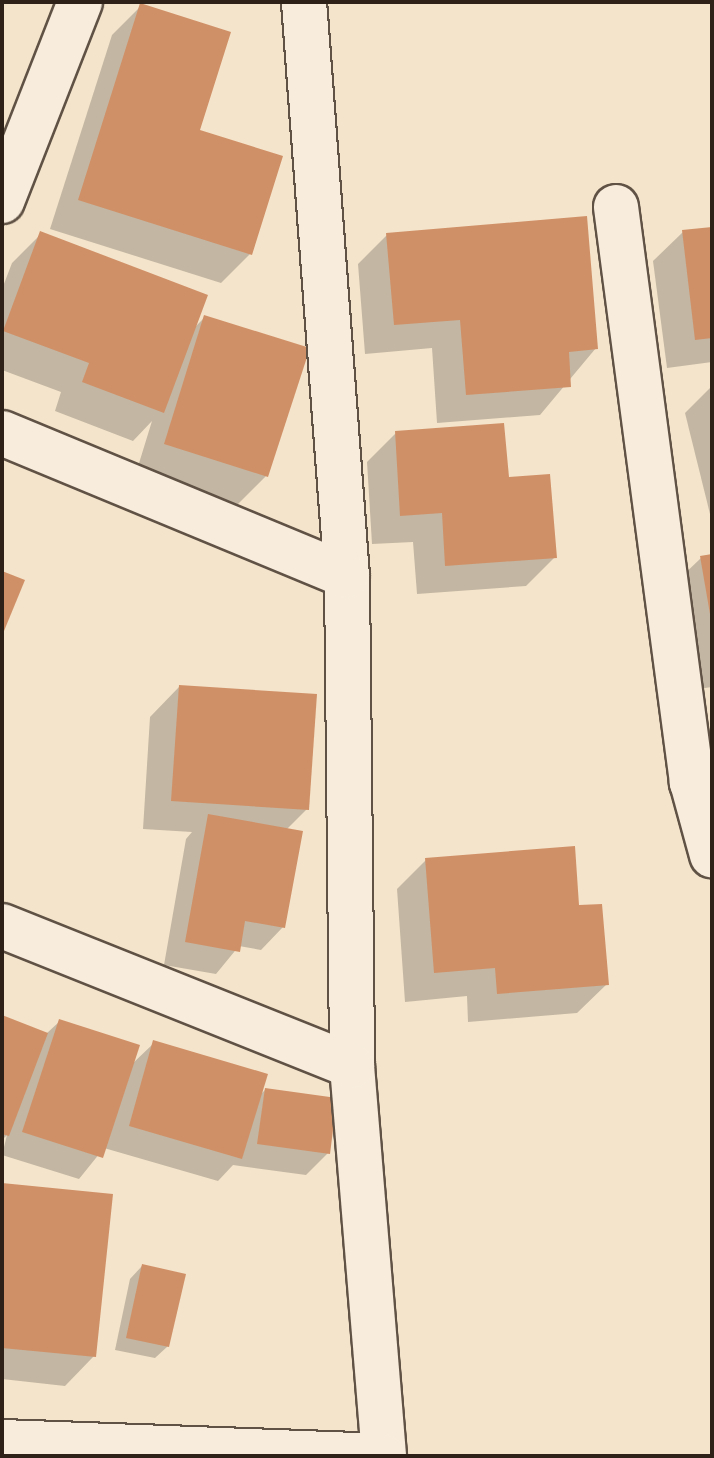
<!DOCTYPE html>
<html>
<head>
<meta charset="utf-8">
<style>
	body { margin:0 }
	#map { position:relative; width:714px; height:1458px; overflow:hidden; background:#f4e4cb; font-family:"IM FELL Great Primer",serif }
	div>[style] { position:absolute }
	.shadow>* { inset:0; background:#0003 }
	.building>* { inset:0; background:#d09067 }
	.roads { filter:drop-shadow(2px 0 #605245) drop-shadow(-2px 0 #605245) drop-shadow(0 2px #605245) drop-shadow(0 -2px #605245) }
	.minor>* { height:44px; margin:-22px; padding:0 22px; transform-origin:22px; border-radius:22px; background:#f8eddd }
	span { translate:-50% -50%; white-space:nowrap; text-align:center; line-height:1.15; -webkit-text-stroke:7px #f8eddd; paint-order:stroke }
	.frame { position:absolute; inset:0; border:4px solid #2e2218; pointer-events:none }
</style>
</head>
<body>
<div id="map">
	<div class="shadow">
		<i style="clip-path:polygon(141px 6px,250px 254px,221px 283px,50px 229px,112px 35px)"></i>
		<i style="clip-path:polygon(712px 229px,712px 362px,667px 368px,653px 261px,683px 232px)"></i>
		<i style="clip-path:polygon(41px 234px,193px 329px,205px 317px,266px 476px,237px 505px,136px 473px,152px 421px,133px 441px,55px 411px,61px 392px,2px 370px,2px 289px,12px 263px)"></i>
		<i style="clip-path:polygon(387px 235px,596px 348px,540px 415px,437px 423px,432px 348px,365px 354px,358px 264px)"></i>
		<i style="clip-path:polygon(712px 386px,712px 522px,685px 413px)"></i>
		<i style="clip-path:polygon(396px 433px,507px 479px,555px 557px,526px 586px,417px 594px,413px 542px,372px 544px,367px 462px)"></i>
		<i style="clip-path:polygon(712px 556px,712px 687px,698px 689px,678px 580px,701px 558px)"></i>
		<i style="clip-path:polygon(179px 687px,307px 809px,286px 830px,283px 927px,261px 950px,239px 946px,216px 974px,164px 965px,186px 839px,192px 832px,143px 829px,150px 717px)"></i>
		<i style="clip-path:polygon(426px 860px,577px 908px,607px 984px,577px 1013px,468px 1022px,467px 996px,405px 1002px,397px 889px)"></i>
		<i style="clip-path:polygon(2px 1017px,46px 1034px,60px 1021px,131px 1065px,154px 1043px,259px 1096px,265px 1090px,328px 1153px,306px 1175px,233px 1165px,218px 1181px,104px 1148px,79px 1179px,2px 1155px,7px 1135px,2px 1140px)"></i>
		<i style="clip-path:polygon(2px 1185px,94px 1356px,65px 1386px,2px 1379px)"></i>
		<i style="clip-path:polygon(142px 1266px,168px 1346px,155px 1358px,115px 1350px,130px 1279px)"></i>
	</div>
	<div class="building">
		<i style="clip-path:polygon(140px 3px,231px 32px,200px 130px,283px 156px,252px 255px,78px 200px)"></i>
		<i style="clip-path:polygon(587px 216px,598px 349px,569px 352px,571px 387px,466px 395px,460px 320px,394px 325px,386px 233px)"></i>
		<i style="clip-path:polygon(712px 227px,712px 338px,695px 340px,682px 230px)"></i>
		<i style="clip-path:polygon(40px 231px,208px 295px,164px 413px,82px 382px,89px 363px,3px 331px)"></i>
		<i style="clip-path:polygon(204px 315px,310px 348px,268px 477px,164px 444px)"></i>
		<i style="clip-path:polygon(504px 423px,509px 477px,550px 474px,557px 558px,445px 566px,442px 513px,400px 516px,395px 431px)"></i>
		<i style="clip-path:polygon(712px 554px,712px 614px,710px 614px,700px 556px)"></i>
		<i style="clip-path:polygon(2px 571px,25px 580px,4px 631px,2px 630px)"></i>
		<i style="clip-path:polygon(179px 685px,317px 694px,309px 810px,171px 801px)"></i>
		<i style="clip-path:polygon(208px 814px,303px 831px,285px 928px,245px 921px,240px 952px,185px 942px)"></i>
		<i style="clip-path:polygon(575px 846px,579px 905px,602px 904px,609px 985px,497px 994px,495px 968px,434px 973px,425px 858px)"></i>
		<i style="clip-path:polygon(2px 1015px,48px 1033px,9px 1136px,2px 1134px)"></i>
		<i style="clip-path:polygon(59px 1019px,140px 1045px,103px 1158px,22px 1132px)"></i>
		<i style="clip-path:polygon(153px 1040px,268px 1074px,242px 1159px,129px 1126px)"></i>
		<i style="clip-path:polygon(265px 1088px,337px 1098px,330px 1154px,257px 1144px)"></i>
		<i style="clip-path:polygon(2px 1183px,113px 1194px,96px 1357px,2px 1348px)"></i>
		<i style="clip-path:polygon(142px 1264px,186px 1274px,169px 1347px,126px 1338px)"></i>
	</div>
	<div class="roads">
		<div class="minor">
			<i style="left:304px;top:2px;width:576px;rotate:85.72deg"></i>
			<i style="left:347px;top:576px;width:490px;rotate:89.4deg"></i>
			<i style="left:352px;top:1066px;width:391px;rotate:85.3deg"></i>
			<i style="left:2px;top:201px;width:214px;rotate:-68.6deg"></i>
			<i style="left:616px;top:207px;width:580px;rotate:82.47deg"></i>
			<i style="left:2px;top:433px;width:373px;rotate:22.5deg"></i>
			<i style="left:712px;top:777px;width:21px;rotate:166deg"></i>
			<i style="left:692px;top:782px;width:76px;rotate:74.7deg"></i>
			<i style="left:2px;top:926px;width:377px;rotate:21.8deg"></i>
			<i style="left:2px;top:1442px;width:381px;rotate:2.1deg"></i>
		</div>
	</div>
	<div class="frame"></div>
</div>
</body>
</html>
